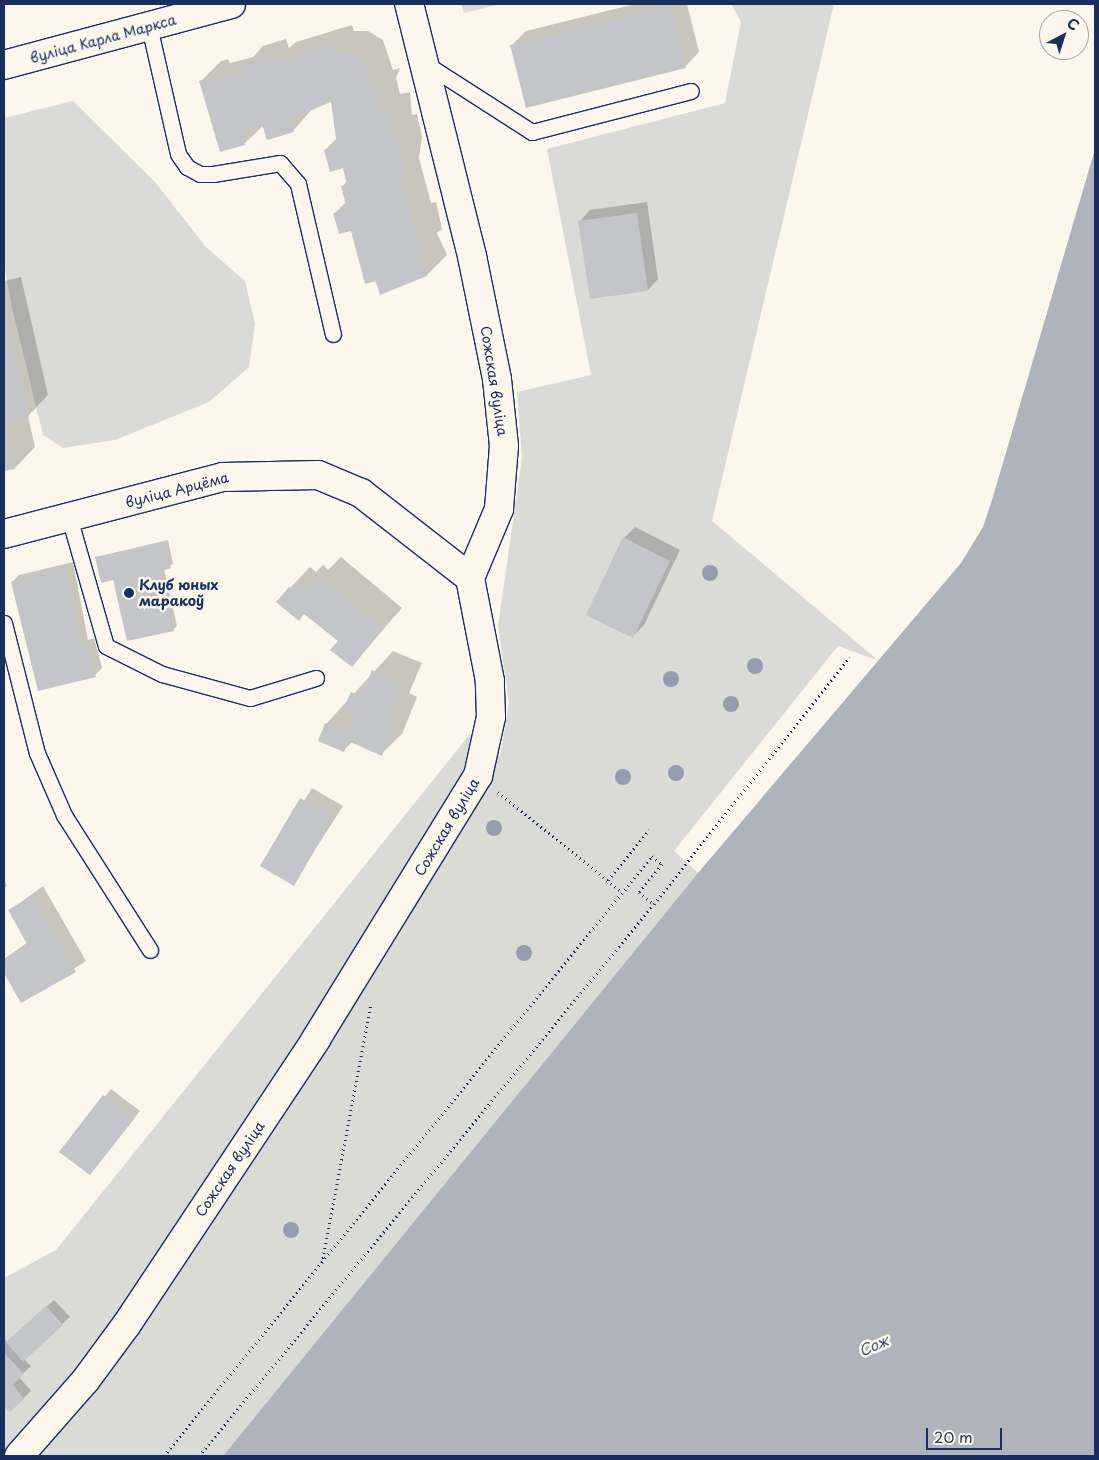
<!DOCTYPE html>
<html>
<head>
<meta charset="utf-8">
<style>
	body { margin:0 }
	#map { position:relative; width:1099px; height:1460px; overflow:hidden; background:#fbf7ec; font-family:"Playpen Sans",sans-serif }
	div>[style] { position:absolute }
	.green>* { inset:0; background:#dadad7 }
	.water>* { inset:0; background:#afb3bb }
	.shadow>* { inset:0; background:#0003 }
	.building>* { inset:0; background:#c3c5c9 }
	.path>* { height:3px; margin-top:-1.5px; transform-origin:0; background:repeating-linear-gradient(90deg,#1b2f5e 0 1px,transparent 0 5px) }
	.roads { filter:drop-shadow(1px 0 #1b2f5e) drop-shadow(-1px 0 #1b2f5e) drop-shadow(0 1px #1b2f5e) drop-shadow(0 -1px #1b2f5e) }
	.service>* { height:15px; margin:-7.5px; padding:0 7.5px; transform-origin:7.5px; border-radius:7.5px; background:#fbf7ec }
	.minor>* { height:28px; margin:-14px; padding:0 14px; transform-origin:14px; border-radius:14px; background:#fbf7ec }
	.trees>* { width:16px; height:16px; margin:-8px; border-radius:50%; background:#959cab }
	.dots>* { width:14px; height:14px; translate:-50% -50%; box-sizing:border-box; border:2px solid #fbf7ec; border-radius:50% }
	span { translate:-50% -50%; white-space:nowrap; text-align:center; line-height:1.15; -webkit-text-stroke:5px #fbf7ec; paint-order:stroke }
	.street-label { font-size:14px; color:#1b2f5e }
	.poi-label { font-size:14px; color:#1b2f5e; font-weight:700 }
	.left { translate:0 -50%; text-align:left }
	.water-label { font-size:15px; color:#47577a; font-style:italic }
	.frame { position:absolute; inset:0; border:5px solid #1b2f5e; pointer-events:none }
	.north { position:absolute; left:1039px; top:10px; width:50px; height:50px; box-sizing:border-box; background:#fbf7ec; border:1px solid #a1a7b3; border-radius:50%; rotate:40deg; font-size:14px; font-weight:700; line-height:20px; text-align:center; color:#1b2f5e }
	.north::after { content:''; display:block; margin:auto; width:18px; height:22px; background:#1b2f5e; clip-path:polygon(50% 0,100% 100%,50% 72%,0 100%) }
	.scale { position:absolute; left:926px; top:1428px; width:76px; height:22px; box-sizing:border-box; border:2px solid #1b2f5e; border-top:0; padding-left:6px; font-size:15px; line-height:18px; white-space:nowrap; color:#1b2f5e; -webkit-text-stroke:4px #fbf7ec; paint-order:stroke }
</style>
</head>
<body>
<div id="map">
	<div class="green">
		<i style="clip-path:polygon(461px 4px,501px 4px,464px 13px)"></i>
		<i style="clip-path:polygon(731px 4px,834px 4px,712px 521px,879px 661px,838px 646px,674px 851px,698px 873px,223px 1456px,4px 1456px,4px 1278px,56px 1250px,470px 734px,500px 756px,509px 703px,498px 626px,522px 458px,517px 392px,591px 375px,547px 149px,725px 103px,741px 22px)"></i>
		<i style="clip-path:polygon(73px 101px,155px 182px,206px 247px,245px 281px,255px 324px,249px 367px,209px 402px,115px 440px,63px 448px,43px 435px,12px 308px,4px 263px,4px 118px)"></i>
	</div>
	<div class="water">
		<i style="clip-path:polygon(1095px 149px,1095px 1456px,223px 1456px,698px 873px,961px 563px,983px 527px,992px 500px)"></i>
	</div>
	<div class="shadow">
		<i style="clip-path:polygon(635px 4px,687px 4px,699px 52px,685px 67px,512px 45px,526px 31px)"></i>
		<i style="clip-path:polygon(352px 25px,354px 31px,368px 31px,383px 40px,393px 70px,400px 68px,396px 78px,400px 94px,410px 92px,412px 115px,417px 114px,422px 137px,419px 158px,431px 203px,436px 202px,442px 229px,437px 233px,447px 255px,427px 275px,381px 294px,352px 229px,335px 213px,347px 201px,343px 186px,347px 181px,344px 167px,325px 150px,337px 138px,332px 100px,313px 108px,293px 131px,264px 125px,244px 144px,201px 81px,221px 61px,228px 59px,230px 63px,253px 57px,263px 46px,286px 39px,289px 48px,296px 42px)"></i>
		<i style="clip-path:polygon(647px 202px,658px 279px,648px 290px,580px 221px,590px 210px)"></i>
		<i style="clip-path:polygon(21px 277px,48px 395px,28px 416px,35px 447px,15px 468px,4px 470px,4px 281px)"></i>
		<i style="clip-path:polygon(635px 527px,680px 550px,644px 625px,633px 636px,624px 538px)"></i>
		<i style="clip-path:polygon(168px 540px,173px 564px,164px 569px,177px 626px,173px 630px,97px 557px)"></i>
		<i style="clip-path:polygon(341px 557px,402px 608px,352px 665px,339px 641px,290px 588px,310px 567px,316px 572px,323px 565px,328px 570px)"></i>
		<i style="clip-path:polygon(73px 562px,88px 640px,94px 638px,102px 668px,95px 675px,12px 582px,19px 575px)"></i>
		<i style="clip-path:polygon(393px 651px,422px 663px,409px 693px,417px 697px,402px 734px,381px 754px,352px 742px,344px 750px,326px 724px)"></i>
		<i style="clip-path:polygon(312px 788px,343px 806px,293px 884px,262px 866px)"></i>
		<i style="clip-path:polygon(4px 878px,7px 886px,4px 889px)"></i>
		<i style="clip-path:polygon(43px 886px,86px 961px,22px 1002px,4px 970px,4px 959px,28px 942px,10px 910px)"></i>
		<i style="clip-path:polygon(111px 1089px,140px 1111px,89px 1174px,61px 1152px)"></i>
		<i style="clip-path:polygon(54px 1300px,70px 1317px,24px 1359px,31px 1366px,19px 1377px,31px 1391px,10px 1411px,4px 1404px,4px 1338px,7px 1342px)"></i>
	</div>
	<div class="building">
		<i style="clip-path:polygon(670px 5px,686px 68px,526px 108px,510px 45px)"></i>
		<i style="clip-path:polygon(332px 44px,334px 51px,348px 51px,363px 60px,373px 89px,380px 88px,381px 95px,376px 96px,380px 114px,390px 111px,392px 135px,396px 134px,403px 158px,403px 175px,399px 176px,423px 250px,416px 252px,427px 276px,380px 295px,376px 281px,365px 284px,351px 231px,339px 234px,333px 213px,347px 209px,341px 186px,347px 184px,343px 168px,330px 172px,324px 150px,337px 146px,331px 102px,290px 119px,294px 132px,267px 140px,262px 124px,241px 130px,245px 145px,220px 152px,199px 81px,208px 78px,209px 83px,244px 73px,242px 66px,266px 59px,269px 68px,276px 66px,274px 62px,302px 58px,300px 53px,319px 48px,324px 52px,322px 47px)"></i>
		<i style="clip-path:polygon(637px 213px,648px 291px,590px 299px,578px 221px)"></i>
		<i style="clip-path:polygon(5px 312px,29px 417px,5px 422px,15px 469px,4px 471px)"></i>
		<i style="clip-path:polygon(623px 537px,670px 561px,633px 638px,586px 615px)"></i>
		<i style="clip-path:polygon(165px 542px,171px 568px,161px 571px,174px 631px,127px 641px,113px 580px,101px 583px,95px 557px)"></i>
		<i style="clip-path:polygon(66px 568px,81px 646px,87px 644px,96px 677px,38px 691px,11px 582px)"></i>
		<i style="clip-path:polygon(319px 576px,383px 629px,352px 667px,330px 650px,338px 641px,304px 614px,299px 621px,276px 602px,289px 587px,295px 592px,302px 585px,308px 590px)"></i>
		<i style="clip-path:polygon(372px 670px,403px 684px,390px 714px,398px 717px,382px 756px,348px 741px,344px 752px,318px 741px,325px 723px,348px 733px,356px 713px,344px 707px,351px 692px,361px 696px)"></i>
		<i style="clip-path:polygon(300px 798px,334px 817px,294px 886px,260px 866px)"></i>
		<i style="clip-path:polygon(32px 896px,76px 972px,21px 1003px,4px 973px,4px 960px,28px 946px,8px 910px)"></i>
		<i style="clip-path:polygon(103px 1095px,134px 1119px,90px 1175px,59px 1152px)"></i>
		<i style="clip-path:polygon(46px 1306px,63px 1325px,23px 1362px,6px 1342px)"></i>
		<i style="clip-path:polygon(4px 1353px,24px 1374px,13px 1385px,24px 1399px,10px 1412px,4px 1406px)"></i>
	</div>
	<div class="path">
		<i style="left:498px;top:792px;width:159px;rotate:38.9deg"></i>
		<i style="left:608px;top:880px;width:65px;rotate:-50.6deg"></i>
		<i style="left:322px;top:1263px;width:264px;rotate:-79.3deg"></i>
		<i style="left:164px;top:1456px;width:773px;rotate:-50.88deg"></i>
		<i style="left:652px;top:856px;width:13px;rotate:39deg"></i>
		<i style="left:662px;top:864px;width:36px;rotate:129deg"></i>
		<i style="left:639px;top:892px;width:19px;rotate:39deg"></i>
		<i style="left:199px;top:1456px;width:715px;rotate:-50.5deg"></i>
		<i style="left:654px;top:904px;width:315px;rotate:-51.6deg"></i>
	</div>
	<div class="roads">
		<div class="service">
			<i style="left:149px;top:26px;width:131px;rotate:77.2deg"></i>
			<i style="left:178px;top:154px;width:16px;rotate:55deg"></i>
			<i style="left:187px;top:167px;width:15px;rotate:28deg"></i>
			<i style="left:200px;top:174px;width:13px"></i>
			<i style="left:213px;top:174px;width:68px;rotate:-9.3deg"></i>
			<i style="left:280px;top:163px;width:28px;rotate:49deg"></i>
			<i style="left:298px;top:184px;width:154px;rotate:76.9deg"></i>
			<i style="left:426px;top:64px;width:126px;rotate:32.7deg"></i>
			<i style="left:532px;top:132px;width:164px;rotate:-14.5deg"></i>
			<i style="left:69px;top:517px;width:134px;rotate:74deg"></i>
			<i style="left:106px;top:646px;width:63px;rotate:26.6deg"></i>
			<i style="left:162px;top:674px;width:91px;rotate:15.3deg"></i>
			<i style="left:250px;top:698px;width:69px;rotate:-16.9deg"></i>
			<i style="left:4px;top:623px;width:134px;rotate:75.8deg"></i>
			<i style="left:37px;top:753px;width:68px;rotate:66.5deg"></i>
			<i style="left:64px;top:815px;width:160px;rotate:57.5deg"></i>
		</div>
		<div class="minor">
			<i style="left:4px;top:65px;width:235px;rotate:-15deg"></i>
			<i style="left:4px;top:534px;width:226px;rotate:-14.6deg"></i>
			<i style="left:223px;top:477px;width:95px;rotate:-1.2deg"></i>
			<i style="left:318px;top:475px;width:47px;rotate:22.7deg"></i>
			<i style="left:361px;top:493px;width:138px;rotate:37.9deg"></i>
			<i style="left:19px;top:1456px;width:100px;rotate:-48.7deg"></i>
			<i style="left:85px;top:1381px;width:71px;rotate:-53.6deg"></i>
			<i style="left:127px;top:1324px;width:342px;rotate:-56.4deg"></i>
			<i style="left:316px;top:1039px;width:309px;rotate:-58.4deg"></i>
			<i style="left:478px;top:776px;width:60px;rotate:-77.6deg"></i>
			<i style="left:491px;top:717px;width:36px;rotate:-92deg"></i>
			<i style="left:490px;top:681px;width:105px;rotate:-101deg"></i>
			<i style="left:470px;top:578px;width:75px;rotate:-67.2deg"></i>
			<i style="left:499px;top:509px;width:63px;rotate:-85.5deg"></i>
			<i style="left:504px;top:446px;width:67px;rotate:-96deg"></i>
			<i style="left:497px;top:379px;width:126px;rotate:-101.5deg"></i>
			<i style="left:472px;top:256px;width:260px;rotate:-104deg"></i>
		</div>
	</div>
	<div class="trees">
		<i style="left:710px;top:573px"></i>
		<i style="left:755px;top:666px"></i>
		<i style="left:671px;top:679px"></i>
		<i style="left:731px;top:704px"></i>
		<i style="left:676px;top:773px"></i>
		<i style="left:623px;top:777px"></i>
		<i style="left:494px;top:828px"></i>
		<i style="left:524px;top:953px"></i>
		<i style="left:291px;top:1230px"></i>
	</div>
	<div class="dots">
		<i style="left:129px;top:593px;background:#1b2f5e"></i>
	</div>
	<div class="street-label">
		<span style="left:103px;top:39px;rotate:-15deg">вуліца Карла Маркса</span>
		<span style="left:494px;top:381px;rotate:81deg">Сожская вуліца</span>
		<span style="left:177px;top:490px;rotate:-14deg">вуліца Арцёма</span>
		<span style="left:447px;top:827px;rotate:-59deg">Сожская вуліца</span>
		<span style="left:230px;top:1169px;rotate:-56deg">Сожская вуліца</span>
	</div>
	<div class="poi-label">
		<span class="left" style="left:139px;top:593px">Клуб юных<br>маракоў</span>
	</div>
	<div class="water-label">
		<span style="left:873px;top:1345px;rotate:-23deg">Сож</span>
	</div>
	<div class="frame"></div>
	<div class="north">С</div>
	<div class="scale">20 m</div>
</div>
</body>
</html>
